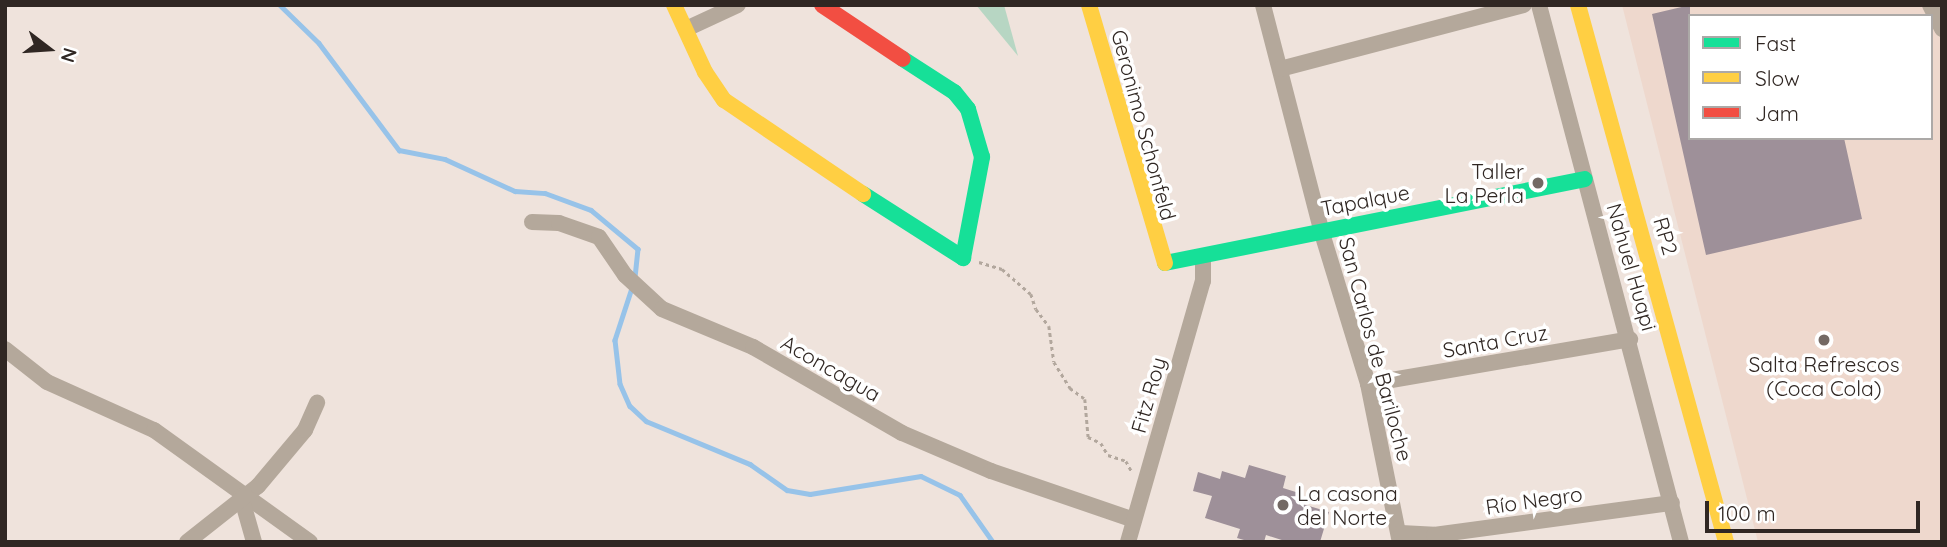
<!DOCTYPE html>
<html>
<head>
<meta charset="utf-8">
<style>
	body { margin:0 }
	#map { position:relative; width:1947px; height:547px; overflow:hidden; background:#efe3dc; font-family:Quicksand,sans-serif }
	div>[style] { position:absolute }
	.built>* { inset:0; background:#eed8cd }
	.green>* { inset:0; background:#b7d6c3 }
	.stream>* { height:4.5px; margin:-2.25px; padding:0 2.25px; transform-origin:2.25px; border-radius:2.25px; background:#97c3e9 }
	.building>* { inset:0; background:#9e9099 }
	.path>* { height:2.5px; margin-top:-1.25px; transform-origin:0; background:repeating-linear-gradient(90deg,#b2a79d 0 3.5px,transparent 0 7px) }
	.street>* { height:16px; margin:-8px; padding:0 8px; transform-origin:8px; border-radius:8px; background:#b4a89b }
	.fast>* { height:16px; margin:-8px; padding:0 8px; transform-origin:8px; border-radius:8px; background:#16e098 }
	.slow>* { height:16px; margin:-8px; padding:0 8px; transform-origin:8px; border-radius:8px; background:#ffcf43 }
	.jam>* { height:16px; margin:-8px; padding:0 8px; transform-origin:8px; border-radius:8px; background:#f24e42 }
	.dots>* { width:19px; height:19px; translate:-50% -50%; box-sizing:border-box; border:4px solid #fff; border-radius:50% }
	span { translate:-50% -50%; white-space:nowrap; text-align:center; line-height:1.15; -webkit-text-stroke:7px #fff; paint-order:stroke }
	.street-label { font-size:21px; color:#302723 }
	.poi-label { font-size:21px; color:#302723 }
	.right { translate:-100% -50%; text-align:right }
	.left { translate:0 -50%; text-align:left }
	.frame { position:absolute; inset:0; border:7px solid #302723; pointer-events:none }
	.legend { position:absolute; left:1688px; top:14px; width:245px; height:126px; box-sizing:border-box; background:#fff; border:2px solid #aca9a7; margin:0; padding:9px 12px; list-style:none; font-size:21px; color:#302723 }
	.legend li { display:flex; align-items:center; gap:14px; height:35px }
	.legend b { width:35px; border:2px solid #aca9a7 }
	.north { position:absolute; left:14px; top:14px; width:70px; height:70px; -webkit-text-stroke:5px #fff; paint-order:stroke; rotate:107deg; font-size:19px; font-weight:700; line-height:28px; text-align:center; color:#302723 }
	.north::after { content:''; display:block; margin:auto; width:24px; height:32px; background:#302723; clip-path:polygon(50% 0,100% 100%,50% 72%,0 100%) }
	.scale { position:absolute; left:1705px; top:501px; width:215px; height:32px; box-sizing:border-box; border:4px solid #302723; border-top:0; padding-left:9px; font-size:21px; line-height:24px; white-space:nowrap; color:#302723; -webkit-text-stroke:5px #fff; paint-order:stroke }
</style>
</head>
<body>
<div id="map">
	<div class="built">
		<i style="clip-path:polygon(1622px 5px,1924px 5px,1929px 16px,1690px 16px,1690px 138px,1931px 138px,1931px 20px,1942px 41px,1942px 542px,1758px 542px)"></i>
	</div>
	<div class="green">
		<i style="clip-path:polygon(976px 5px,1004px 5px,1018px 56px)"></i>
	</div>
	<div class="stream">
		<i style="left:280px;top:5px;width:54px;rotate:44.3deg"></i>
		<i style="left:319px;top:43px;width:134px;rotate:53.2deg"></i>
		<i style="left:399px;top:150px;width:47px;rotate:11.1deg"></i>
		<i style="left:445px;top:159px;width:77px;rotate:24.6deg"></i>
		<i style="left:515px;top:191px;width:30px;rotate:4deg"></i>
		<i style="left:545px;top:193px;width:49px;rotate:20.3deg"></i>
		<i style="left:591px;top:210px;width:61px;rotate:39.7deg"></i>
		<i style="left:638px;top:249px;width:31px;rotate:96deg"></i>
		<i style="left:632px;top:288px;width:55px;rotate:108.1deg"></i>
		<i style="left:615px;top:340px;width:44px;rotate:83.5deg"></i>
		<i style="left:620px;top:384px;width:24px;rotate:66deg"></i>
		<i style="left:630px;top:406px;width:22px;rotate:43deg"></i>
		<i style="left:646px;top:421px;width:113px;rotate:22.5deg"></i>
		<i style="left:750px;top:464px;width:45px;rotate:35.1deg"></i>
		<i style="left:787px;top:490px;width:23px;rotate:10deg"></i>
		<i style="left:810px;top:494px;width:112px;rotate:-9.2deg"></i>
		<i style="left:921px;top:476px;width:43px;rotate:26deg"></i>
		<i style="left:960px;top:495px;width:57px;rotate:54.9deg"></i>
	</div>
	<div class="building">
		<i style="clip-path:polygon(1690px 5px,1690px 138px,1844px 138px,1862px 219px,1706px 255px,1652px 14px)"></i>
		<i style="clip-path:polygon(1249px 465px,1286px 476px,1283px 488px,1299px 493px,1296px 502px,1329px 512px,1320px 542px,1288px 542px,1266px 535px,1264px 542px,1251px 542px,1237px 538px,1240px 529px,1205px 518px,1212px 496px,1193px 491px,1198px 472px,1220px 479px,1222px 471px,1245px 478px)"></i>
	</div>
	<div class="path">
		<i style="left:979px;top:262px;width:24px;rotate:17deg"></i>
		<i style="left:1002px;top:269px;width:38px;rotate:41deg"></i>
		<i style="left:1031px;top:294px;width:16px;rotate:72deg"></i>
		<i style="left:1036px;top:309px;width:21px;rotate:53deg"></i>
		<i style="left:1049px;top:326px;width:36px;rotate:82deg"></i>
		<i style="left:1054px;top:362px;width:31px;rotate:58deg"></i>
		<i style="left:1070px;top:388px;width:19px;rotate:36deg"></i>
		<i style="left:1085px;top:399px;width:38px;rotate:85deg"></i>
		<i style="left:1088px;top:437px;width:14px;rotate:25deg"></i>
		<i style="left:1101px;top:443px;width:14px;rotate:60deg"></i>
		<i style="left:1108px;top:455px;width:19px;rotate:18deg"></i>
		<i style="left:1126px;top:461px;width:13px;rotate:61deg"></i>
	</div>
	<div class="street">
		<i style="left:1263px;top:5px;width:232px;rotate:75.5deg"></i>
		<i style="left:1321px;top:230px;width:161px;rotate:73deg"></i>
		<i style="left:1368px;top:384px;width:161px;rotate:78.6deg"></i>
		<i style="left:1539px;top:5px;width:555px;rotate:75.19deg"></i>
		<i style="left:1930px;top:5px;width:27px;rotate:63deg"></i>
		<i style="left:686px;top:29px;width:57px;rotate:-24.8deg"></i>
		<i style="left:1280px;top:69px;width:252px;rotate:-14.7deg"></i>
		<i style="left:532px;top:222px;width:27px;rotate:2deg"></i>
		<i style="left:559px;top:223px;width:42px;rotate:19.3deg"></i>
		<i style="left:599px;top:237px;width:46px;rotate:55.6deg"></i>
		<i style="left:625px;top:275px;width:50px;rotate:42.6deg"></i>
		<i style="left:662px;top:309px;width:99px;rotate:22.7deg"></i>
		<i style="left:753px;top:347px;width:172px;rotate:30deg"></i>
		<i style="left:902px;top:433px;width:97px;rotate:23.1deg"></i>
		<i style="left:991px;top:471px;width:151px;rotate:18.9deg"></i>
		<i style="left:5px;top:349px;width:53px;rotate:38.2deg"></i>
		<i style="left:47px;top:382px;width:117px;rotate:24.2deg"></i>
		<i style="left:154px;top:430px;width:192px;rotate:35.7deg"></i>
		<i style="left:1368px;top:384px;width:266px;rotate:-9.7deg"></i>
		<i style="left:241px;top:496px;width:48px;rotate:74.2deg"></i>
		<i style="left:1401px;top:533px;width:33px;rotate:3deg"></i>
		<i style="left:1434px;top:535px;width:240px;rotate:-7.7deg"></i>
		<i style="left:187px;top:542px;width:90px;rotate:-38.3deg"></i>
		<i style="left:258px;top:486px;width:73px;rotate:-50deg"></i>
		<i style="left:305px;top:430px;width:30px;rotate:-66deg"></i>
		<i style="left:1128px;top:542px;width:272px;rotate:-74deg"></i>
		<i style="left:1203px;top:281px;width:23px;rotate:-90deg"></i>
	</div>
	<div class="fast">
		<i style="left:863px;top:194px;width:119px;rotate:32.6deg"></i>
		<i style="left:963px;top:258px;width:103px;rotate:-79.3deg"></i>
		<i style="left:982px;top:157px;width:50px;rotate:-106.3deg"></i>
		<i style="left:968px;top:109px;width:22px;rotate:-129deg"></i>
		<i style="left:954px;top:92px;width:61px;rotate:-147.1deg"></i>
		<i style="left:1165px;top:263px;width:428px;rotate:-11.3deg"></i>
	</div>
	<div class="slow">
		<i style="left:674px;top:5px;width:74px;rotate:65.2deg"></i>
		<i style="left:705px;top:72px;width:34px;rotate:56deg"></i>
		<i style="left:724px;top:100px;width:168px;rotate:34.1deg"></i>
		<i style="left:1089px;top:5px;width:269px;rotate:73.6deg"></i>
		<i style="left:1578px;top:5px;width:557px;rotate:74.59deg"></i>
	</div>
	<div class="jam">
		<i style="left:822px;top:5px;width:97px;rotate:33.7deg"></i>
	</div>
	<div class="dots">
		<i style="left:1538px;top:183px;background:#736964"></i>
		<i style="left:1824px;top:340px;background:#736964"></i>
		<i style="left:1283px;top:505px;background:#736964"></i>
	</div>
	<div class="street-label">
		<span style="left:1144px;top:125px;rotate:75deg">Geronimo Schonfeld</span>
		<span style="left:1365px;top:200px;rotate:-11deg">Tapalque</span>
		<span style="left:1666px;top:236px;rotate:74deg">RP2</span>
		<span style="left:1632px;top:267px;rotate:74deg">Nahuel Huapi</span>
		<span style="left:1495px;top:341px;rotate:-10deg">Santa Cruz</span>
		<span style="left:1376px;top:349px;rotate:75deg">San Carlos de Bariloche</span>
		<span style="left:831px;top:368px;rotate:30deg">Aconcagua</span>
		<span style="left:1148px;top:395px;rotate:-74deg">Fitz Roy</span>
		<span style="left:1534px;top:500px;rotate:-8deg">Río Negro</span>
	</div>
	<div class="poi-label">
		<span class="right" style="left:1524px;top:183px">Taller<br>La Perla</span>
		<span style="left:1824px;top:376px">Salta Refrescos<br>(Coca Cola)</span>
		<span class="left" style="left:1297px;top:505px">La casona<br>del Norte</span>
	</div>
	<div class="frame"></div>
	<ul class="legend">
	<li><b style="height:9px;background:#16e098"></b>Fast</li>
	<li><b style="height:9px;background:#ffcf43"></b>Slow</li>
	<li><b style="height:9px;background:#f24e42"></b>Jam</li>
	</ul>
	<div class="north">N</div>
	<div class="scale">100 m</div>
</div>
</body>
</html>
